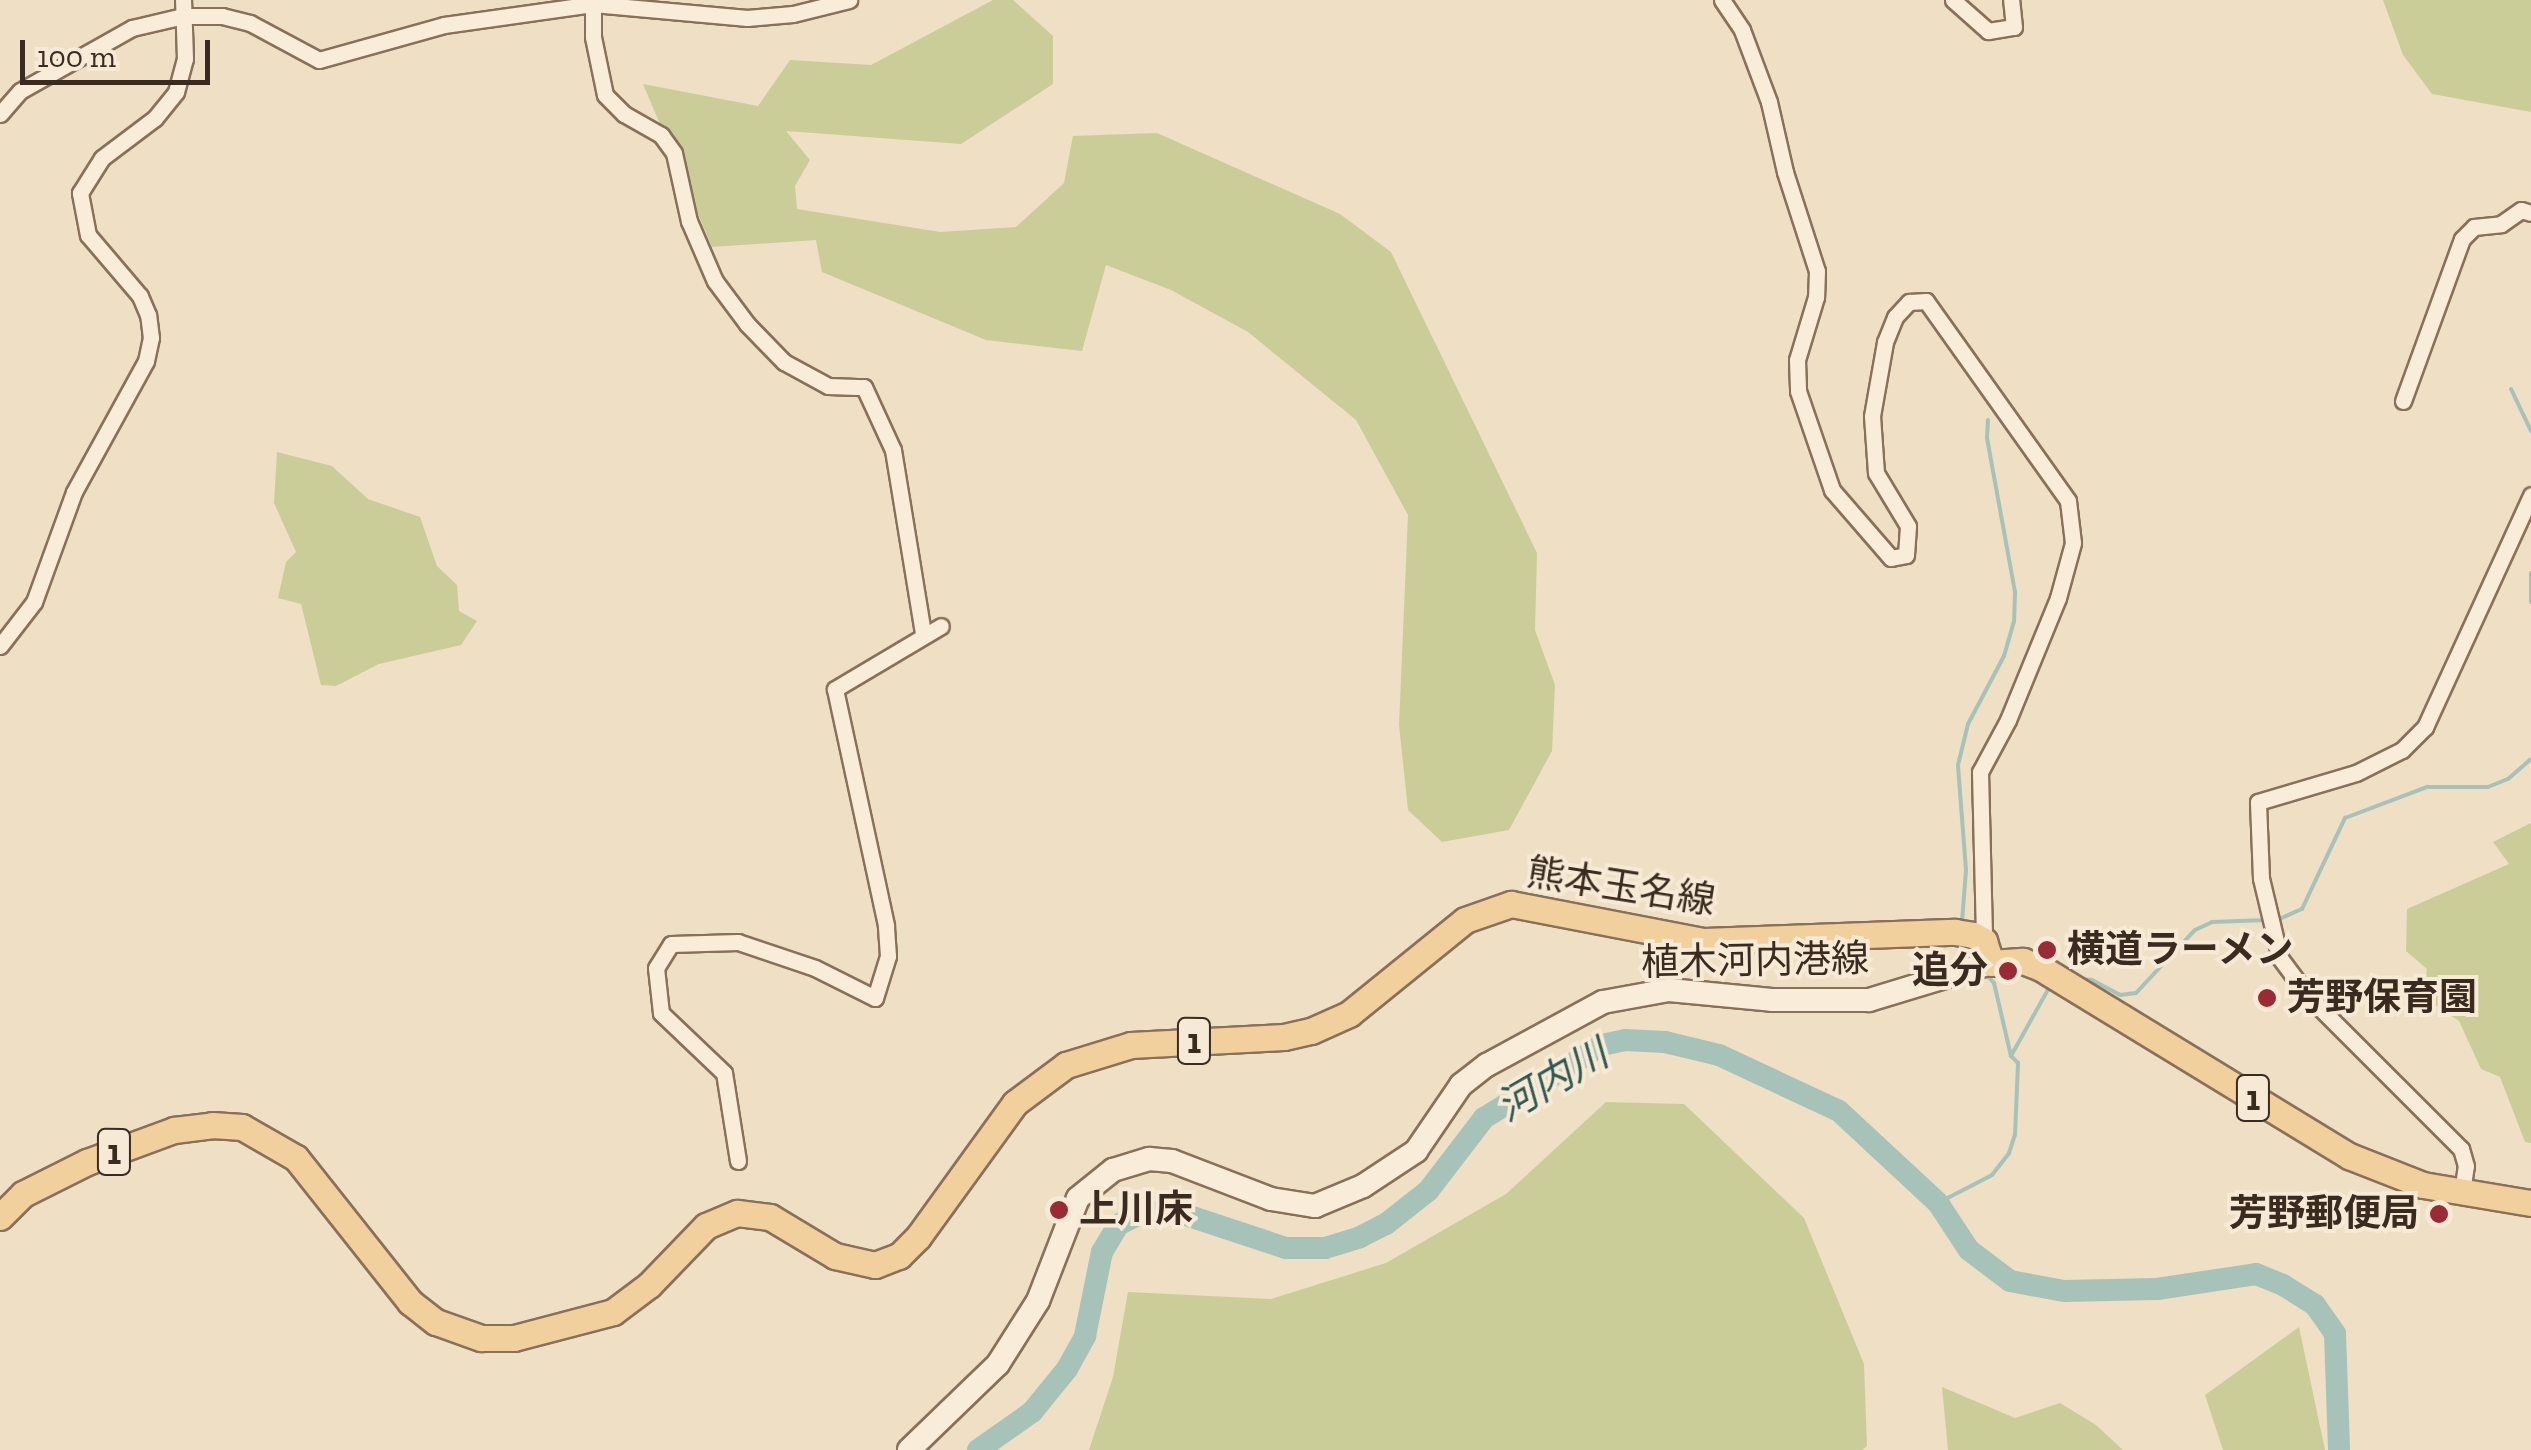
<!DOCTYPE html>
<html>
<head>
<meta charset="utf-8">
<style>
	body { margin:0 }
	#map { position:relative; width:2531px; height:1450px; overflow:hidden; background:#eedfc5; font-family:"Zilla Slab","Noto Sans JP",serif }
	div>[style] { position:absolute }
	.green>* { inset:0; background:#cbcd99 }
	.stream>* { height:4px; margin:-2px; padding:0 2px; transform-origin:2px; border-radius:2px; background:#a7c2b8 }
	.river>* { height:22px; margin:-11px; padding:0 11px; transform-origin:11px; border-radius:11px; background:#a7c2b8 }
	.roads { filter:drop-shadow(2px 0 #89705b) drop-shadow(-2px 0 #89705b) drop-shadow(0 2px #89705b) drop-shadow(0 -2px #89705b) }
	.minor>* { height:15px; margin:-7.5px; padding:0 7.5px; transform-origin:7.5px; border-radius:7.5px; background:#f9edd9 }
	.secondary>* { height:22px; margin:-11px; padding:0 11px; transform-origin:11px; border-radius:11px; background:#f9edd9 }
	.primary>* { height:25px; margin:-12.5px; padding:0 12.5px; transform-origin:12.5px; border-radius:12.5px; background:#f1d09e }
	.dots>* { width:28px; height:28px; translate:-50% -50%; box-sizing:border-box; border:5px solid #f6e9d5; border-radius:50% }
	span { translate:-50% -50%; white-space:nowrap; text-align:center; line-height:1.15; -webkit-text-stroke:8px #f6e9d5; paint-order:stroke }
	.shield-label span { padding:2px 8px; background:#f6e9d5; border:2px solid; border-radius:8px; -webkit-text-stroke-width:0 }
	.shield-label { font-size:35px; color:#3a2a1f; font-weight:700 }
	.street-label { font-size:38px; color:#3a2a1f }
	.poi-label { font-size:38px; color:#3a2a1f; font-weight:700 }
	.left { translate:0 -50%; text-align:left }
	.right { translate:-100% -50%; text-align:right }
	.water-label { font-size:40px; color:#2e5953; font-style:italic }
	.scale { position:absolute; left:20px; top:40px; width:190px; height:45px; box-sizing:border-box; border:5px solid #3a2a1f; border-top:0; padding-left:12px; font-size:30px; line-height:35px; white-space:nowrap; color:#3a2a1f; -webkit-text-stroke:8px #f6e9d5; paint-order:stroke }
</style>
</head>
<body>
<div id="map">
	<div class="green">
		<i style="clip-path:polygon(993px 0,1013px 0,1053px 36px,1053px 84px,961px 144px,786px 131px,810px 160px,795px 186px,797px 209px,940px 232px,1016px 227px,1064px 183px,1073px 136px,1157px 133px,1340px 214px,1391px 252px,1537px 553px,1535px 630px,1555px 685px,1552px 751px,1509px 830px,1442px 842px,1408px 810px,1399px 725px,1408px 515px,1356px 420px,1248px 332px,1171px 290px,1106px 265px,1082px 351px,986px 340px,822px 272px,816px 240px,712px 247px,643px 84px,758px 106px,790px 60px,871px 65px)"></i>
		<i style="clip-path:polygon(2383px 0,2531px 0,2531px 112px,2432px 94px,2403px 55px)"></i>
		<i style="clip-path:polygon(277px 452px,332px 466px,368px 499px,420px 517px,437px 566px,457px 585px,459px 611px,477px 621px,461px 645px,379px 664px,336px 686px,321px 685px,301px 604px,278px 598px,286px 562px,296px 552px,274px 503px)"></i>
		<i style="clip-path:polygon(2531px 823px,2531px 1143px,2525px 1142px,2500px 1077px,2481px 1069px,2459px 1021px,2422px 996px,2427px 969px,2406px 951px,2407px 909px,2509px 864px,2493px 842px)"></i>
		<i style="clip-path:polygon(1606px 1102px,1684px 1104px,1804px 1218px,1864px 1364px,1867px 1446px,1862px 1450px,1089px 1450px,1113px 1377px,1128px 1292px,1271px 1299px,1386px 1263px,1506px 1194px)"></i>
		<i style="clip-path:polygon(2299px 1327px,2325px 1450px,2223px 1450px,2205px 1395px)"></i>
		<i style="clip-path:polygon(1942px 1387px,2015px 1418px,2060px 1403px,2096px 1425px,2123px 1450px,1948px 1450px)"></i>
	</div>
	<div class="stream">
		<i style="left:2511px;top:389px;width:47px;rotate:64.5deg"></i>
		<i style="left:2531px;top:573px;width:29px;rotate:90deg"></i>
		<i style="left:2277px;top:920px;width:27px;rotate:-24deg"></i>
		<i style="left:2302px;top:909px;width:101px;rotate:-64.7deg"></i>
		<i style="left:2345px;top:818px;width:88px;rotate:-20.7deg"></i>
		<i style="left:2427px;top:787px;width:61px"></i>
		<i style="left:2488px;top:787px;width:22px;rotate:-22deg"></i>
		<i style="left:2508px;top:779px;width:30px;rotate:-41deg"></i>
		<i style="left:1962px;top:922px;width:52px;rotate:-85.6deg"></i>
		<i style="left:1966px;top:870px;width:105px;rotate:-94.4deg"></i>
		<i style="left:1958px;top:765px;width:42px;rotate:-76.3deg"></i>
		<i style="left:1968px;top:724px;width:77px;rotate:-62.1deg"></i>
		<i style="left:2004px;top:656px;width:35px;rotate:-74deg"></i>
		<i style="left:2014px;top:622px;width:30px;rotate:-88deg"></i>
		<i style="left:2015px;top:592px;width:157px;rotate:-100.3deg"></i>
		<i style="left:1987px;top:438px;width:18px;rotate:-87deg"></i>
		<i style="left:1961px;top:942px;width:19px;rotate:69deg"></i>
		<i style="left:2081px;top:979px;width:11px;rotate:5deg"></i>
		<i style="left:2092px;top:980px;width:32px;rotate:28deg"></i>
		<i style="left:2120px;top:995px;width:16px;rotate:-7deg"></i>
		<i style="left:2136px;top:993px;width:86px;rotate:-46.9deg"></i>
		<i style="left:2195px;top:930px;width:19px;rotate:-25deg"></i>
		<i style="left:2212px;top:922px;width:55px;rotate:-2.1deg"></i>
		<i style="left:2011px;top:1056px;width:80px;rotate:-60.9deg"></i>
		<i style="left:1938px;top:1203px;width:61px;rotate:-27.4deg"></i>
		<i style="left:1992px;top:1175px;width:28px;rotate:-52deg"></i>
		<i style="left:2009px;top:1153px;width:19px;rotate:-72deg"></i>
		<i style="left:2015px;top:1135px;width:72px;rotate:-87.6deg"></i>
		<i style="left:2018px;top:1063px;width:10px;rotate:-135deg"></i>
		<i style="left:2011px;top:1056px;width:75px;rotate:-103.1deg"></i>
		<i style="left:1994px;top:983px;width:11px;rotate:-131deg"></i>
	</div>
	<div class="river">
		<i style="left:978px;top:1450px;width:66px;rotate:-35.1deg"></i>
		<i style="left:1032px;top:1412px;width:55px;rotate:-50.9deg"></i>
		<i style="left:1067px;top:1369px;width:38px;rotate:-61deg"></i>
		<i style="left:1085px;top:1336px;width:86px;rotate:-78.6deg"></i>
		<i style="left:1102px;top:1252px;width:31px;rotate:-59deg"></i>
		<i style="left:1118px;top:1225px;width:27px;rotate:-27deg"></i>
		<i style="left:1142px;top:1213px;width:35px;rotate:-2deg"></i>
		<i style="left:1177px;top:1212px;width:115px;rotate:18.3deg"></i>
		<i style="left:1286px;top:1248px;width:39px"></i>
		<i style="left:1325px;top:1248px;width:37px;rotate:-17deg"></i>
		<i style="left:1360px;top:1237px;width:29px;rotate:-27deg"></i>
		<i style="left:1386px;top:1224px;width:53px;rotate:-38.2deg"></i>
		<i style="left:1428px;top:1191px;width:92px;rotate:-52.5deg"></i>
		<i style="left:1484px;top:1118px;width:139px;rotate:-31.7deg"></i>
		<i style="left:1602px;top:1045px;width:24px;rotate:-12deg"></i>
		<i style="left:1625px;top:1040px;width:40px;rotate:2.9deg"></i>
		<i style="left:1665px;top:1042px;width:56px;rotate:13.5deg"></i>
		<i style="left:1719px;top:1055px;width:132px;rotate:25deg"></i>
		<i style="left:1839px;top:1111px;width:135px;rotate:42.9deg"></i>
		<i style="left:1938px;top:1203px;width:56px;rotate:56.6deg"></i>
		<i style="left:1969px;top:1250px;width:51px;rotate:37.1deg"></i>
		<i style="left:2010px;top:1281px;width:55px;rotate:10.5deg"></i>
		<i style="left:2064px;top:1291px;width:93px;rotate:-1.2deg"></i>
		<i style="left:2157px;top:1289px;width:100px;rotate:-8.6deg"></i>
		<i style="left:2256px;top:1274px;width:29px;rotate:22deg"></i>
		<i style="left:2283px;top:1285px;width:38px;rotate:32deg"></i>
		<i style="left:2315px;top:1305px;width:35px;rotate:55deg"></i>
		<i style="left:2335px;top:1334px;width:116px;rotate:88deg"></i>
	</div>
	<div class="roads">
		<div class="minor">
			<i style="left:1722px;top:0;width:36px;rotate:56deg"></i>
			<i style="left:1742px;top:30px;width:77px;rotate:69.4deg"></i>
			<i style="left:1769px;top:102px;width:72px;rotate:77.1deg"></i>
			<i style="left:1785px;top:172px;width:104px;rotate:72.1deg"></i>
			<i style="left:1817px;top:271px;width:26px;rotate:92deg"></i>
			<i style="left:1816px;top:297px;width:66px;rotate:106.8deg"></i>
			<i style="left:1797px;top:360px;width:31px;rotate:88deg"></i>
			<i style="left:1798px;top:391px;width:105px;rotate:71deg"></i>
			<i style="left:1832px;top:490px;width:90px;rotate:49.1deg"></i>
			<i style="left:1891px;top:558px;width:15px;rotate:-11deg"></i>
			<i style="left:1906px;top:555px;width:29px;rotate:-86deg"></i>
			<i style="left:1908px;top:526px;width:62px;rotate:-121.1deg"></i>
			<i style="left:1876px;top:473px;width:57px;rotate:-94deg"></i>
			<i style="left:1872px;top:416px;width:75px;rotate:-80deg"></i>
			<i style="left:1885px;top:342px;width:27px;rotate:-68deg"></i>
			<i style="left:1895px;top:317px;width:21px;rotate:-47deg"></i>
			<i style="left:1909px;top:302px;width:17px;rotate:-3deg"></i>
			<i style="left:1926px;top:301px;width:245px;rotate:54.6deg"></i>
			<i style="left:2068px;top:501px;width:42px;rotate:83.2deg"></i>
			<i style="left:2073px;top:543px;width:57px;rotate:105.3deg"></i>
			<i style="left:2058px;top:598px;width:132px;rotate:112.3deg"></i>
			<i style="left:2008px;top:720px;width:59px;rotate:118.3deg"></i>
			<i style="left:1980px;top:772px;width:169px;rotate:88.6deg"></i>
			<i style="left:1953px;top:0;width:47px;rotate:41.5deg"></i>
			<i style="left:1988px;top:31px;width:26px;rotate:-9deg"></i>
			<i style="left:2014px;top:27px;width:27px;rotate:-96deg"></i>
			<i style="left:593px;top:4px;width:33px;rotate:90deg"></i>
			<i style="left:593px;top:37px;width:59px;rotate:78.3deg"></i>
			<i style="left:605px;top:95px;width:27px;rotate:45deg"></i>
			<i style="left:624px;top:114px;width:43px;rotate:29.6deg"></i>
			<i style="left:661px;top:135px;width:22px;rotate:54deg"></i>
			<i style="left:674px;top:153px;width:70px;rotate:77.6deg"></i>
			<i style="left:689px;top:221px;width:65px;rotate:66.6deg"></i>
			<i style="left:715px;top:281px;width:54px;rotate:53.3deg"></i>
			<i style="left:747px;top:324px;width:53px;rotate:45.8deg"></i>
			<i style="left:784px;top:362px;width:50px;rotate:28.6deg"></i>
			<i style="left:828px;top:386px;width:36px;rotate:2deg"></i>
			<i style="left:864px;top:387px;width:69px;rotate:65.3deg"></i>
			<i style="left:893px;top:450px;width:186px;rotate:80.7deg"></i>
			<i style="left:0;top:114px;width:30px;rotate:-49deg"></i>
			<i style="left:20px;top:91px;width:129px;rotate:-29.4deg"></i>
			<i style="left:132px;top:28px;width:52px;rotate:-13.2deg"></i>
			<i style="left:183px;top:16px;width:39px"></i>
			<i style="left:222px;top:16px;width:29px;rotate:14deg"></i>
			<i style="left:250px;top:23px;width:78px;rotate:28.2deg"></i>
			<i style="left:319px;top:60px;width:130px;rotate:-15.6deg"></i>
			<i style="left:444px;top:25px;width:150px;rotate:-8deg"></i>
			<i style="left:593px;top:4px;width:155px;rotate:5.2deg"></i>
			<i style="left:747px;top:18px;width:46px;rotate:-5deg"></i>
			<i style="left:793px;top:14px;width:58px;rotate:-14deg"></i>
			<i style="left:2403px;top:401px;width:172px;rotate:-70deg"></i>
			<i style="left:2462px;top:239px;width:17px;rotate:-45deg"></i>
			<i style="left:2474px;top:227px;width:27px;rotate:-6deg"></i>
			<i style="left:2501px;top:224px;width:24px;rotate:-35deg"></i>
			<i style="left:2521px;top:210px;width:10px;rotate:17deg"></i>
			<i style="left:0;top:646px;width:56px;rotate:-52.3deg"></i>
			<i style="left:34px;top:602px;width:117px;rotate:-70deg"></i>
			<i style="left:74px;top:492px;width:149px;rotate:-61.2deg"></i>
			<i style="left:146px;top:361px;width:24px;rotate:-78deg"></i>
			<i style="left:151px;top:338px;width:23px;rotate:-97deg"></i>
			<i style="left:148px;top:315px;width:21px;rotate:-113deg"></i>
			<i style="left:140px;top:296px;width:80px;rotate:-130.4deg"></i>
			<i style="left:88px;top:235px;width:43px;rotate:-100.8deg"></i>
			<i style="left:80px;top:193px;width:41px;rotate:-57.8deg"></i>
			<i style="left:102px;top:158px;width:66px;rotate:-37deg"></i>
			<i style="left:155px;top:118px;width:33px;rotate:-51deg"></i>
			<i style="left:176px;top:92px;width:34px;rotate:-75deg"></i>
			<i style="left:185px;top:59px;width:59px;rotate:-91.9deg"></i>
			<i style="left:738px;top:1161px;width:89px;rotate:-99deg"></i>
			<i style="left:724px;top:1073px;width:87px;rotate:-136.4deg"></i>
			<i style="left:661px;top:1013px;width:45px;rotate:-96.3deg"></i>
			<i style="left:656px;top:968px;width:28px;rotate:-58deg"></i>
			<i style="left:671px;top:944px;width:67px;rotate:-1.7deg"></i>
			<i style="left:738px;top:942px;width:81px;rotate:18.7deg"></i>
			<i style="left:815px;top:968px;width:67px;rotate:26.6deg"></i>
			<i style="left:875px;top:998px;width:44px;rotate:-72.8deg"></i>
			<i style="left:888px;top:956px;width:31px;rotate:-94deg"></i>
			<i style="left:886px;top:925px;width:241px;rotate:-102.2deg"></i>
			<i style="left:835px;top:689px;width:123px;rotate:-30.7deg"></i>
			<i style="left:2462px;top:1193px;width:27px;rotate:-82deg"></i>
			<i style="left:2466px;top:1166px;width:18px;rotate:-106deg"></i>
			<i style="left:2461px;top:1149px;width:215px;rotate:-135deg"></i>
			<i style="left:2309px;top:997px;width:49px;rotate:-126.6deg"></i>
			<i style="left:2280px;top:958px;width:82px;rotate:-103.4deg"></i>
			<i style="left:2261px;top:878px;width:76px;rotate:-92.3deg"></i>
			<i style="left:2258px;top:802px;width:102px;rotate:-16.5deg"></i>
			<i style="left:2356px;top:773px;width:51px;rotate:-26.6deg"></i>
			<i style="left:2402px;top:750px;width:33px;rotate:-45deg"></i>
			<i style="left:2425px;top:727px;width:255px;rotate:-65.4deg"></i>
		</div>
		<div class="secondary">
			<i style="left:909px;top:1450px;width:124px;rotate:-44deg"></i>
			<i style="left:998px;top:1364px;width:75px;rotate:-57.6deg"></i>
			<i style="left:1038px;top:1301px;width:110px;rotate:-68.8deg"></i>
			<i style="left:1078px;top:1198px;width:45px;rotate:-38.7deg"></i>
			<i style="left:1113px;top:1170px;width:38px;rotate:-17deg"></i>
			<i style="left:1149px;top:1159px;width:23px;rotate:5deg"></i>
			<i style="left:1172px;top:1161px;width:106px;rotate:21deg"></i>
			<i style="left:1271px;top:1199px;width:45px;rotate:9deg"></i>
			<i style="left:1315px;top:1206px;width:52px;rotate:-22.6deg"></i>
			<i style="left:1363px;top:1186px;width:64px;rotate:-33.4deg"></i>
			<i style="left:1416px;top:1151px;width:80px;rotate:-55.7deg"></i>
			<i style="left:1461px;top:1085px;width:33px;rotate:-38deg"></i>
			<i style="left:1487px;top:1065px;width:132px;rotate:-28.5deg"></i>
			<i style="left:1603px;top:1002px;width:67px;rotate:-10.3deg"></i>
			<i style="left:1669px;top:990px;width:103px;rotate:5.5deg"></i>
			<i style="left:1772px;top:1000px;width:97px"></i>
			<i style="left:1869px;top:1000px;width:127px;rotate:-16.9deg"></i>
		</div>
		<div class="primary">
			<i style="left:0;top:1217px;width:33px;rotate:-45deg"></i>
			<i style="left:23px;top:1194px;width:72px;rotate:-26.6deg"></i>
			<i style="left:87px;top:1162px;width:93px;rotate:-20.2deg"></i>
			<i style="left:174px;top:1130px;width:38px;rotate:-7deg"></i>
			<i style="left:212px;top:1125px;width:30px;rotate:4deg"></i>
			<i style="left:242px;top:1127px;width:62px;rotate:29.9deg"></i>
			<i style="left:296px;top:1158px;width:184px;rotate:51.6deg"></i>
			<i style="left:410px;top:1302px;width:33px;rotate:38deg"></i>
			<i style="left:436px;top:1322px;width:48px;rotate:19.6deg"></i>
			<i style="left:481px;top:1338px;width:33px"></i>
			<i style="left:514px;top:1338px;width:102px;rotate:-14.7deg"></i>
			<i style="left:613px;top:1312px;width:45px;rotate:-36.9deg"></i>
			<i style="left:649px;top:1285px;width:82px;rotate:-46deg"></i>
			<i style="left:706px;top:1226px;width:34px;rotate:-23deg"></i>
			<i style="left:737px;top:1213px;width:33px;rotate:7deg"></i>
			<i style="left:770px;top:1217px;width:76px;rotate:31deg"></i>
			<i style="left:835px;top:1256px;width:41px;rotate:12.7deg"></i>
			<i style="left:875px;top:1265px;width:26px;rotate:-21deg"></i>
			<i style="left:899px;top:1256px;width:27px;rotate:-45deg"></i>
			<i style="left:918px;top:1237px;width:165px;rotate:-54.1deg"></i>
			<i style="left:1015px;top:1103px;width:64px;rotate:-36.7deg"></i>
			<i style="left:1066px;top:1065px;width:68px;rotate:-17.1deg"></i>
			<i style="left:1131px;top:1045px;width:153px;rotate:-3deg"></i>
			<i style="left:1284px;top:1037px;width:28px;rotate:-13deg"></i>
			<i style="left:1311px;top:1031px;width:42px;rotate:-24.1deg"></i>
			<i style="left:1349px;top:1014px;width:149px;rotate:-39deg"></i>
			<i style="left:1465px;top:920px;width:49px;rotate:-19.2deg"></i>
			<i style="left:1511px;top:904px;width:197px;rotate:10.9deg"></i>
			<i style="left:1704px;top:941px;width:251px;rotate:-2.1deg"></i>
			<i style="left:1955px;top:932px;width:18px;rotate:9deg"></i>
			<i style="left:1973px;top:935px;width:13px;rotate:29deg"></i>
			<i style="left:1984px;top:941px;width:23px;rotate:72deg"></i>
			<i style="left:1991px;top:963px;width:32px;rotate:-4deg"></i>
			<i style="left:2023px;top:961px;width:19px;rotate:21deg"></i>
			<i style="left:2041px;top:968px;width:361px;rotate:31.4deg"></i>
			<i style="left:2349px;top:1156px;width:79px;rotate:21.4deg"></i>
			<i style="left:2423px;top:1185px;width:109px;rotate:9.5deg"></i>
		</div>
	</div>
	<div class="dots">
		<i style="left:2047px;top:950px;background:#982b36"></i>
		<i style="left:2008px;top:971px;background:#982b36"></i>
		<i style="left:2267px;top:998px;background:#982b36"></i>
		<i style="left:1059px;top:1210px;background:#982b36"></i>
		<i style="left:2439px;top:1214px;background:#982b36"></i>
	</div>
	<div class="shield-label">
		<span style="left:1194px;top:1041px">1</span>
		<span style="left:2253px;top:1098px">1</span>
		<span style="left:114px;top:1152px">1</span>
	</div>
	<div class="street-label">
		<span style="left:1621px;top:887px;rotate:9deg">熊本玉名線</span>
		<span style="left:1755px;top:961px;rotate:-1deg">植木河内港線</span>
	</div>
	<div class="poi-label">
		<span class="left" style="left:2067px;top:950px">横道ラーメン</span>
		<span class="right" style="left:1988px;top:971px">追分</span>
		<span class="left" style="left:2287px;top:998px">芳野保育園</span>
		<span class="left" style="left:1079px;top:1210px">上川床</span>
		<span class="right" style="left:2419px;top:1214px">芳野郵便局</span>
	</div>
	<div class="water-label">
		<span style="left:1552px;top:1080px;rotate:-30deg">河内川</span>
	</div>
	<div class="scale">100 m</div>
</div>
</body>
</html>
